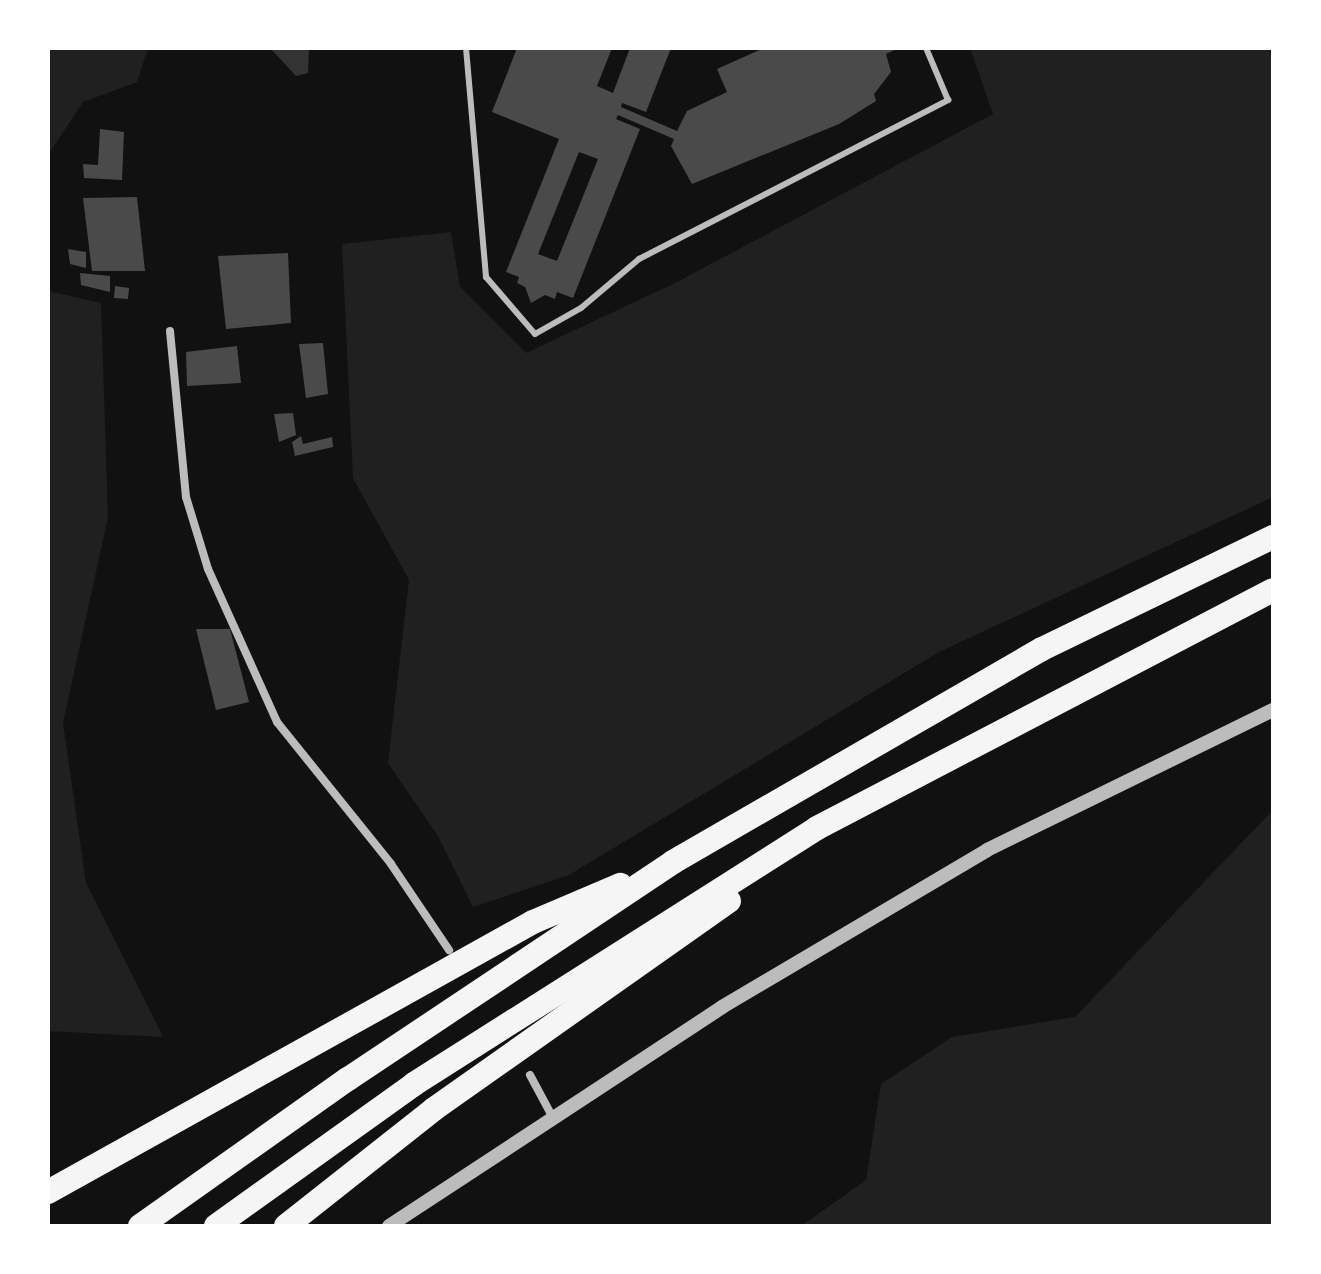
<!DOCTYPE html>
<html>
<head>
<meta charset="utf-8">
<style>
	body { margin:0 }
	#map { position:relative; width:1321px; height:1274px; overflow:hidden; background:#111; font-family:Montserrat,sans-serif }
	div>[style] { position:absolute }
	.green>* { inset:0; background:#202020 }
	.water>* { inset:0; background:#333 }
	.building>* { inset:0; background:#4a4a4a }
	.service>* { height:6px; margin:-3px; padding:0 3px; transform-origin:3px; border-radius:3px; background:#bcbcbc }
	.minor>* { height:8px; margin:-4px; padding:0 4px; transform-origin:4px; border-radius:4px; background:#bcbcbc }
	.tertiary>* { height:14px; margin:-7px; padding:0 7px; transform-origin:7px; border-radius:7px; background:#bcbcbc }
	.motorway>* { height:24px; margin:-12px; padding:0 12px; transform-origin:12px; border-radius:12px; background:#f5f5f5 }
	span { translate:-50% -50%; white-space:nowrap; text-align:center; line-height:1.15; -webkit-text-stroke:8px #fff; paint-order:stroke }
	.frame { position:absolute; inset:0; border:50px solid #fff; pointer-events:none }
</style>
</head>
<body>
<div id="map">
	<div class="green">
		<i style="clip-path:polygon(48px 48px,148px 48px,137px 82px,83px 102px,48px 155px)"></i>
		<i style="clip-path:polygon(970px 48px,1266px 48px,1273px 54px,1273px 497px,939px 652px,569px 875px,473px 907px,438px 836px,388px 763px,409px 580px,353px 478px,342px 244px,451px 232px,460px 287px,526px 353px,675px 283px,993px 114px)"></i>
		<i style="clip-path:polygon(48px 291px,101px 303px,108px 517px,63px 723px,86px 883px,163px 1037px,48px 1031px)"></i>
		<i style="clip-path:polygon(1273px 810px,1273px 1226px,801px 1226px,866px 1180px,881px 1084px,952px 1037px,1075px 1017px)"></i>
	</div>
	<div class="water">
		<i style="clip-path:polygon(270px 48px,309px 48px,308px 73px,296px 76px)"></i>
	</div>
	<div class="building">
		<i style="clip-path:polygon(evenodd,517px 48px,612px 48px,597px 86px,613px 93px,630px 48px,671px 48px,646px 112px,622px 103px,621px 107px,677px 131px,687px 111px,727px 92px,717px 69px,764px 48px,899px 48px,886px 54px,891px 72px,874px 94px,876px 101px,839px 124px,692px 184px,671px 146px,674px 139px,618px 115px,616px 119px,640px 129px,573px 298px,557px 292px,555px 299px,545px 295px,531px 303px,525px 287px,517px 283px,519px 277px,506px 272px,559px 139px,492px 112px,517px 48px,579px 152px,598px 159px,557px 261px,538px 254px,579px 152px)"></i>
		<i style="clip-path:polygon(100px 129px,124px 132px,122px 180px,84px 178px,83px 164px,98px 165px)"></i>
		<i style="clip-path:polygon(137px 197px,145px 271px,92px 271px,83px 198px)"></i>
		<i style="clip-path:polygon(68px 249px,86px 252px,86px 268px,70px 264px)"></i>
		<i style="clip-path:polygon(288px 253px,291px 323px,226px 329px,218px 256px)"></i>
		<i style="clip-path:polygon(80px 273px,110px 276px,110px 292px,81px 285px)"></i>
		<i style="clip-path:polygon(115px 286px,129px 288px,128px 299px,114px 298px)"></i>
		<i style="clip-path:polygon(323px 343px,328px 394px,306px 398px,299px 344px)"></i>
		<i style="clip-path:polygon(237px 346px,241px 383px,187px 386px,186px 352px)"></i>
		<i style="clip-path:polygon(293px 413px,296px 435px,279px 442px,274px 414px)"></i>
		<i style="clip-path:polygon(301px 436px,303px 444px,332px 437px,333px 447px,295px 456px,292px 442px)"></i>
		<i style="clip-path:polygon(196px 629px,230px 629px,249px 702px,216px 710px)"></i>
	</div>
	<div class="service">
		<i style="left:466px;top:48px;width:230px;rotate:85deg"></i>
		<i style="left:486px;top:277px;width:75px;rotate:49.3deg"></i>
		<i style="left:535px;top:334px;width:53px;rotate:-29.5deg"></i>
		<i style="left:581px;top:308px;width:76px;rotate:-40.2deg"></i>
		<i style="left:639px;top:259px;width:348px;rotate:-27.2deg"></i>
		<i style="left:948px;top:100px;width:56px;rotate:-112.9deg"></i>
	</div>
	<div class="minor">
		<i style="left:170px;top:331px;width:167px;rotate:84.5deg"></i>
		<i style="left:186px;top:497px;width:75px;rotate:73deg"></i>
		<i style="left:208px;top:569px;width:168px;rotate:65.7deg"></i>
		<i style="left:277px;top:722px;width:182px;rotate:51.2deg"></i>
		<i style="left:391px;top:864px;width:104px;rotate:56deg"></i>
		<i style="left:530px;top:1075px;width:47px;rotate:61.8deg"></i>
	</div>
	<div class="tertiary">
		<i style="left:389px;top:1226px;width:399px;rotate:-33.3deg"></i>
		<i style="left:722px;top:1007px;width:308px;rotate:-30.6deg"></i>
		<i style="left:987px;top:850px;width:318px;rotate:-26.1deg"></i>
	</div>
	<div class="motorway">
		<i style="left:48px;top:1192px;width:555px;rotate:-29.1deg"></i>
		<i style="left:533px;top:922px;width:95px;rotate:-23deg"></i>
		<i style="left:140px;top:1226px;width:255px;rotate:-35.3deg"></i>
		<i style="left:348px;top:1079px;width:391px;rotate:-33.7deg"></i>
		<i style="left:673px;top:862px;width:426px;rotate:-30deg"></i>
		<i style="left:1042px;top:649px;width:257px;rotate:-25.9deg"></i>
		<i style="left:216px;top:1226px;width:244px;rotate:-35.6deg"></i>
		<i style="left:414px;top:1084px;width:477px;rotate:-32.4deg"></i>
		<i style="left:817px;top:828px;width:514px;rotate:-27.56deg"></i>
		<i style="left:286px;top:1226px;width:189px;rotate:-38.3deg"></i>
		<i style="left:434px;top:1109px;width:361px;rotate:-35.2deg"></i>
	</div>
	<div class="frame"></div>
</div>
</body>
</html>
